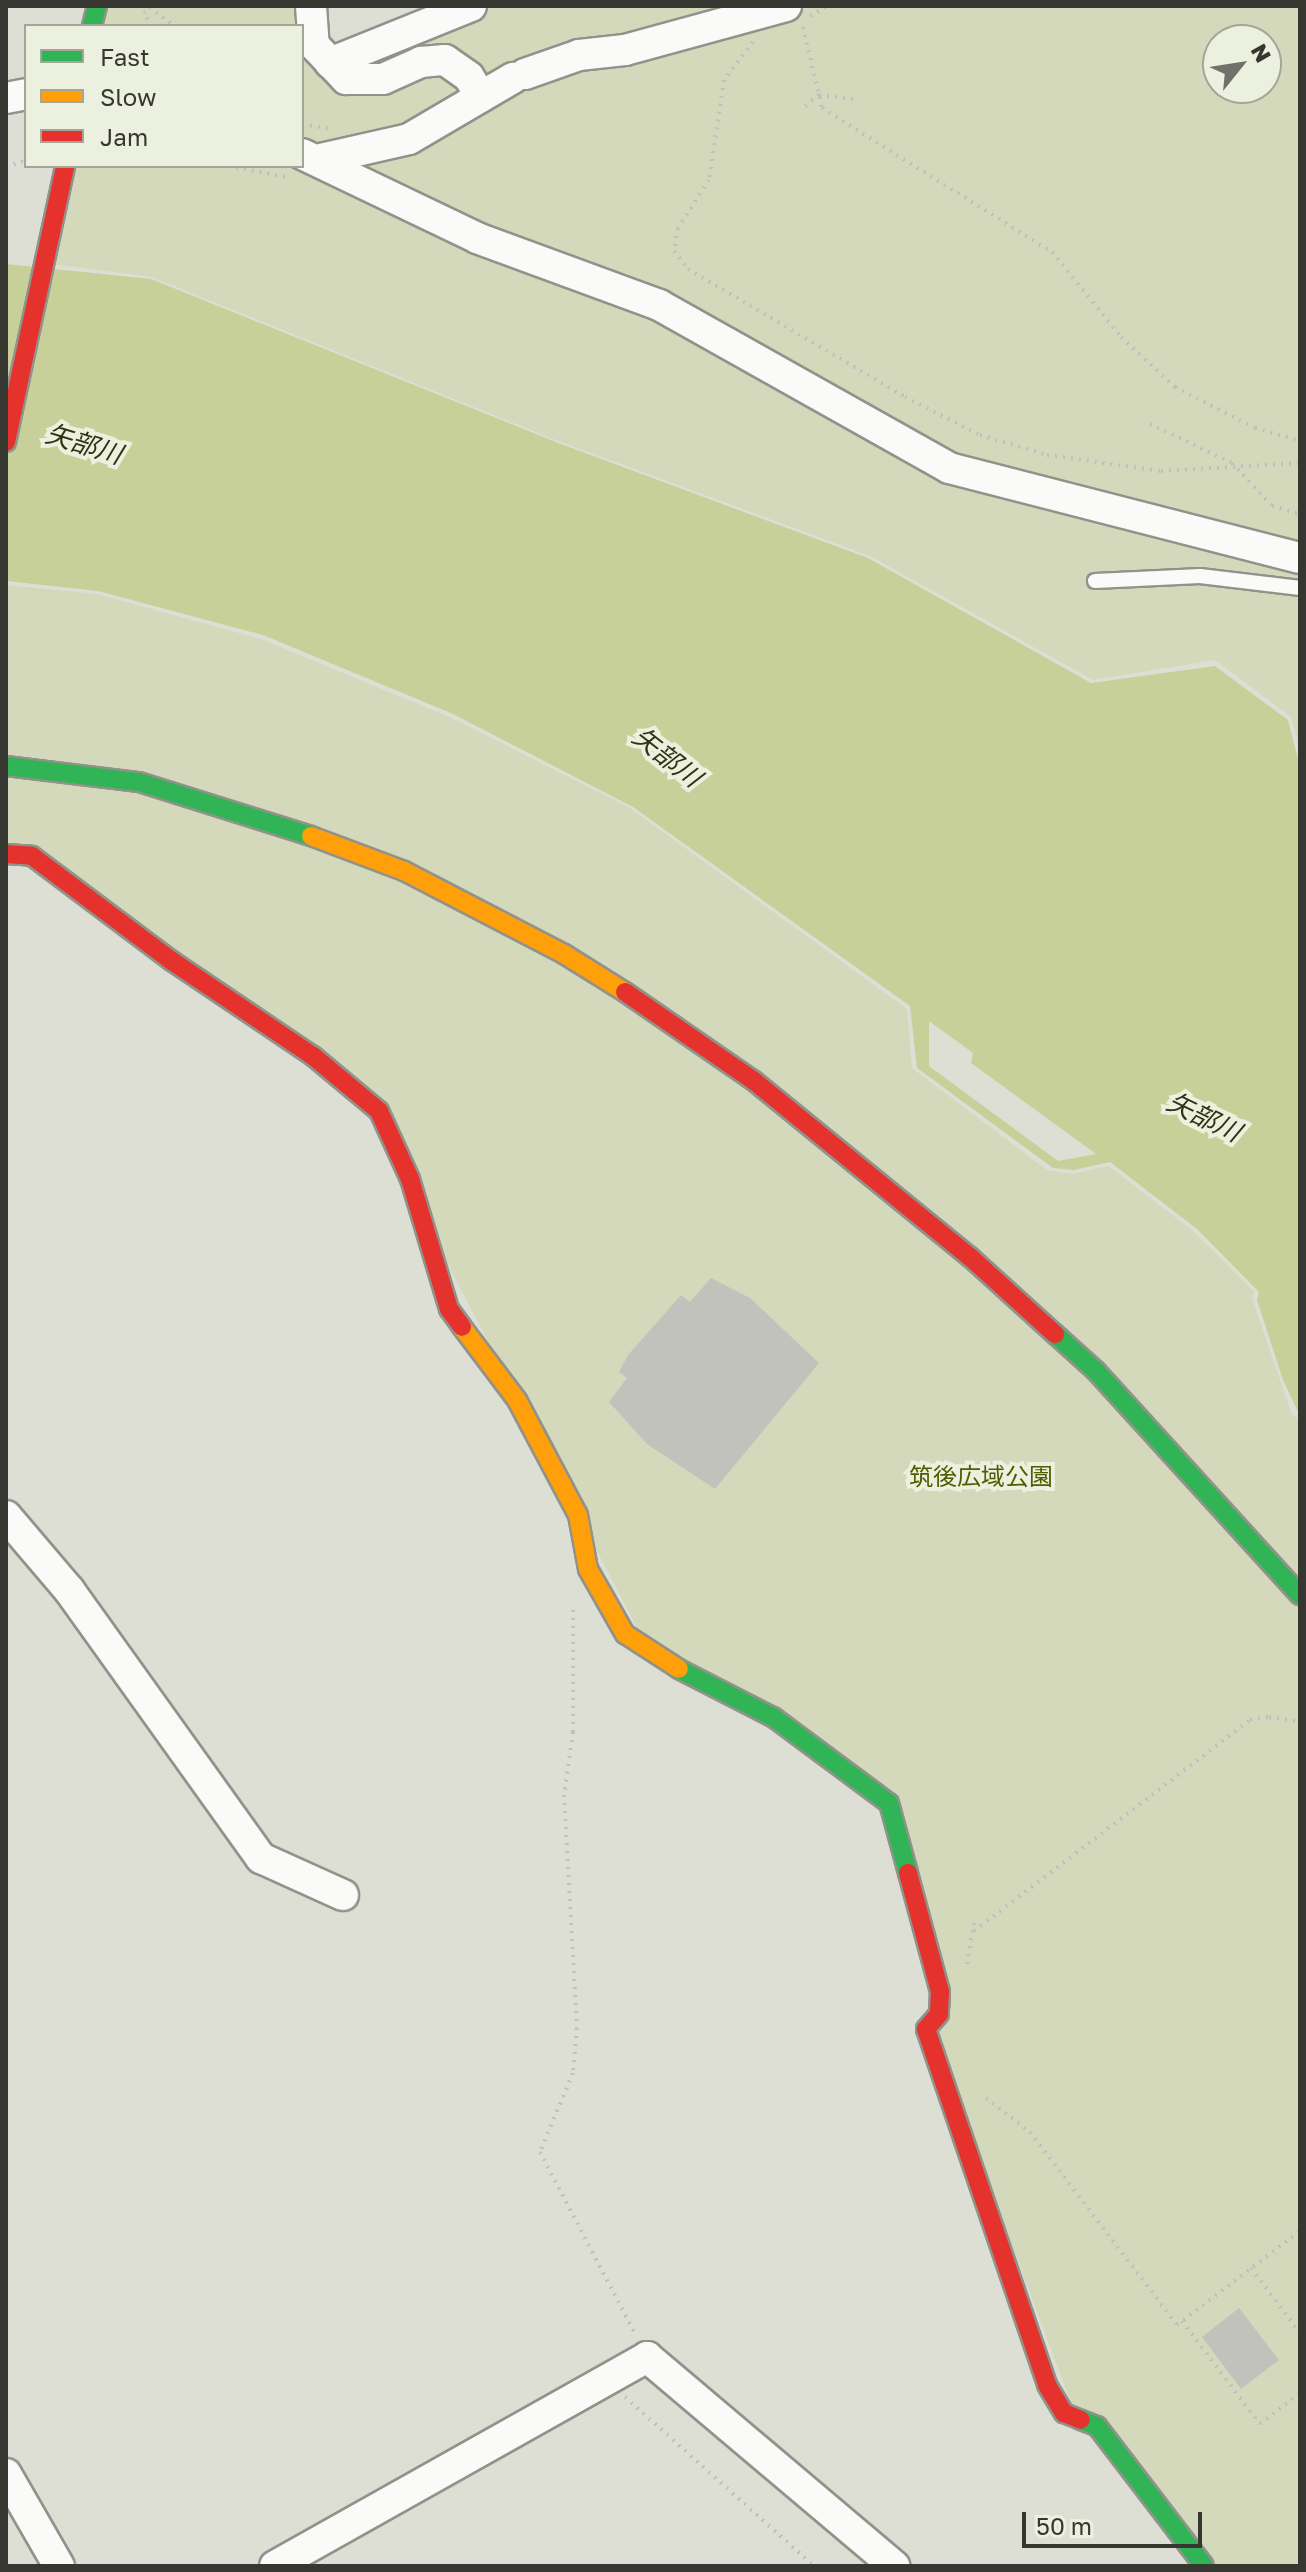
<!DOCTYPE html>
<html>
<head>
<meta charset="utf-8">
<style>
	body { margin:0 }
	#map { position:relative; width:1306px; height:2572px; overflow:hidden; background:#dddfd5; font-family:"Golos Text","Noto Sans JP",sans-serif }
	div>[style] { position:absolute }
	.green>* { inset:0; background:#d4d9bc }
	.water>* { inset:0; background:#c7d099 }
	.building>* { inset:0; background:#c1c2bb }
	.path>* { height:4px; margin-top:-2px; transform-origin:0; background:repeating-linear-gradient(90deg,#c0c0be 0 2px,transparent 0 8px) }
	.roads { filter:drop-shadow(2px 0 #91938b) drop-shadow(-2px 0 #91938b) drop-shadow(0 2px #91938b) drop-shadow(0 -2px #91938b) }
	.lane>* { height:14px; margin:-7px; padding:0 7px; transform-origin:7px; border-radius:7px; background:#fafaf9 }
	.street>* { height:30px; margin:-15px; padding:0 15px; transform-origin:15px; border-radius:15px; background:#fafaf9 }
	.fast>* { height:18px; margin:-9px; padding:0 9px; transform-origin:9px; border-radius:9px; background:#30b455 }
	.slow>* { height:18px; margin:-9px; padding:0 9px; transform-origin:9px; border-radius:9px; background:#ff9f0a }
	.jam>* { height:18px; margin:-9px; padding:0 9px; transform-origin:9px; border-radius:9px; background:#e5322d }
	span { translate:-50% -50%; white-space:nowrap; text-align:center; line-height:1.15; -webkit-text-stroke:8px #ecf0de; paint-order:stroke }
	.park-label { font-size:24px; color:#525b00 }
	.water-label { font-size:26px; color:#303414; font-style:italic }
	.frame { position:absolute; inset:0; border:8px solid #363730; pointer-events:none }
	.legend { position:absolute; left:24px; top:24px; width:280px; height:144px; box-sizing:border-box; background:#ecf0de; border:2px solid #a3a698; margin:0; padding:10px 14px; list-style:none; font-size:24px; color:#363730 }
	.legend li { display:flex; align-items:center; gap:16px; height:40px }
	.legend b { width:40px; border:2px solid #a3a698 }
	.north { position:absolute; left:1202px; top:24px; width:80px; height:80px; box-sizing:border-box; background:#ecf0de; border:2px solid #a3a698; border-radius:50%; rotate:60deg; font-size:22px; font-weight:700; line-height:32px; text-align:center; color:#363730 }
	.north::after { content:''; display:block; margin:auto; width:28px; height:36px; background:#70726a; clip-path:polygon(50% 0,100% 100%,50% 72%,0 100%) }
	.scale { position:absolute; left:1022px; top:2512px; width:180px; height:36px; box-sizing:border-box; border:4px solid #363730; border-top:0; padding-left:10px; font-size:24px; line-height:28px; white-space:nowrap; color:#363730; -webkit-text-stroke:6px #ecf0de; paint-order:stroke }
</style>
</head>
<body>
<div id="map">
	<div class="green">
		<i style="clip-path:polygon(evenodd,107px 6px,303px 6px,330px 52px,448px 6px,1300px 6px,1300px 747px,1291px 717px,1215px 660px,1093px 680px,870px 556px,553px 439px,151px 277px,51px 264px,72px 166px,302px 166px,302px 26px,103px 26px,107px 6px,1218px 40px,1266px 40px,1266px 88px,1218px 88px,1218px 40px)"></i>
		<i style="clip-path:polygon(6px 585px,97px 594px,261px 639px,452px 718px,630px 808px,907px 1009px,912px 1068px,1047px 1170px,1073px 1174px,1109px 1166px,1194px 1232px,1255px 1292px,1252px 1298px,1292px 1415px,1300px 1420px,1300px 2566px,1214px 2566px,1074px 2411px,935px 2039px,899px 1814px,646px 1645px,366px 1107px,6px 844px)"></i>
	</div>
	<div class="water">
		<i style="clip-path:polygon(evenodd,6px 264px,151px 279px,561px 444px,868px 558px,1091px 683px,1215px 666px,1288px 720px,1300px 767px,1300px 1416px,1283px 1380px,1257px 1300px,1259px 1292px,1197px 1229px,1110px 1162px,1074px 1170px,1053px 1168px,917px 1068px,910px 1006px,633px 807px,453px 714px,263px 635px,98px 591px,6px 581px,6px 264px,929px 1021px,973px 1053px,971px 1063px,1096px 1154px,1058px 1161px,929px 1066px,929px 1021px)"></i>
	</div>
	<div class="building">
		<i style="clip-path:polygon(711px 1278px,750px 1298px,819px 1363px,715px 1489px,647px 1444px,609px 1402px,627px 1378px,619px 1372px,628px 1355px,681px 1295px,690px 1302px)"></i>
		<i style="clip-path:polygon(1239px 2308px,1279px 2360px,1241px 2389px,1202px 2337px)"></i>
	</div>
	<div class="path">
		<i style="left:810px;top:16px;width:20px;rotate:-30deg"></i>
		<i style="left:152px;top:26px;width:15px;rotate:-122deg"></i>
		<i style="left:144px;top:13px;width:8px;rotate:-45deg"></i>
		<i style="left:150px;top:7px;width:31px;rotate:38deg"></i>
		<i style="left:803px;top:27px;width:83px;rotate:76.8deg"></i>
		<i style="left:822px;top:108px;width:271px;rotate:32.1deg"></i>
		<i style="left:1052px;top:252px;width:109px;rotate:50.9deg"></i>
		<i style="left:1121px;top:337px;width:74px;rotate:42.8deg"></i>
		<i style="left:1175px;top:387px;width:90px;rotate:27.1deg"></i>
		<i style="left:1255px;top:428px;width:47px;rotate:16.1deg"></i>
		<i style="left:753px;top:42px;width:48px;rotate:127.3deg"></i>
		<i style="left:724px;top:80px;width:101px;rotate:98.5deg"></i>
		<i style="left:709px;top:180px;width:57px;rotate:122.9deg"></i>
		<i style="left:678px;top:228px;width:23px;rotate:100deg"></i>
		<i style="left:674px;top:251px;width:23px;rotate:52deg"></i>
		<i style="left:688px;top:269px;width:252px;rotate:30.5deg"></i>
		<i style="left:905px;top:397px;width:84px;rotate:26.9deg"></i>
		<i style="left:980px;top:435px;width:70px;rotate:16.6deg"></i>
		<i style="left:1047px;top:455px;width:115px;rotate:8deg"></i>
		<i style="left:1161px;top:471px;width:139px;rotate:-3.3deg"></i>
		<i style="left:805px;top:106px;width:18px;rotate:-38deg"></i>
		<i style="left:819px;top:95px;width:38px;rotate:7deg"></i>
		<i style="left:302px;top:124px;width:29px;rotate:10deg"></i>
		<i style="left:228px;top:166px;width:60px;rotate:10.6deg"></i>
		<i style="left:6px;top:167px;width:21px;rotate:-19deg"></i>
		<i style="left:1150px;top:424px;width:91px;rotate:25.4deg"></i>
		<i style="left:1232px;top:463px;width:59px;rotate:47.1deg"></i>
		<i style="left:1272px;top:506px;width:29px;rotate:16deg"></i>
		<i style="left:573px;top:1610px;width:122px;rotate:90deg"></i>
		<i style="left:573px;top:1732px;width:64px;rotate:98.1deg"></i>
		<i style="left:564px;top:1795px;width:233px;rotate:86.8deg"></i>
		<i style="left:577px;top:2028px;width:45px;rotate:95.1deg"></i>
		<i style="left:573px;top:2073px;width:86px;rotate:112.7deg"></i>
		<i style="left:540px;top:2152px;width:205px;rotate:62.4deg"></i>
		<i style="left:974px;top:1931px;width:347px;rotate:-37.4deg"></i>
		<i style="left:1250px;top:1720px;width:19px;rotate:-9deg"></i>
		<i style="left:1269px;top:1717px;width:31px;rotate:9deg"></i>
		<i style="left:967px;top:1964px;width:42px;rotate:-80.3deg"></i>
		<i style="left:986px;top:2098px;width:56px;rotate:37.7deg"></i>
		<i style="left:1030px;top:2132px;width:243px;rotate:52.7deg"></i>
		<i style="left:1177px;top:2325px;width:155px;rotate:-37.4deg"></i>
		<i style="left:1251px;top:2268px;width:81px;rotate:53deg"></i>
		<i style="left:1182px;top:2321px;width:129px;rotate:52.9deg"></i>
		<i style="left:1260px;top:2424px;width:51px;rotate:-37.8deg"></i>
		<i style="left:625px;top:2397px;width:254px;rotate:41.8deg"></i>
	</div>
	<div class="roads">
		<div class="lane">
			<i style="left:1095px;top:581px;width:105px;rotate:-2.7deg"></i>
			<i style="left:1200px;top:576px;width:101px;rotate:6.8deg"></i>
		</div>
		<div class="street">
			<i style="left:311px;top:6px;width:39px;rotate:86deg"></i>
			<i style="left:314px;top:45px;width:47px;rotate:46.7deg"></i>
			<i style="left:346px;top:79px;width:37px"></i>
			<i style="left:383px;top:79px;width:42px;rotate:-24.1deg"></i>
			<i style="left:421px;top:62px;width:24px;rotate:-5deg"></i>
			<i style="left:445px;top:60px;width:29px;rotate:35deg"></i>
			<i style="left:469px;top:77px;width:23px;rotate:59deg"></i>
			<i style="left:330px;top:63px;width:152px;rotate:-22deg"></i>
			<i style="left:525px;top:74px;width:57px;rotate:-19.4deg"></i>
			<i style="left:579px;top:55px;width:46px;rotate:-6.2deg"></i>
			<i style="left:625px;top:50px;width:167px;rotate:-15.3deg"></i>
			<i style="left:6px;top:98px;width:20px;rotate:-11deg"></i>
			<i style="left:302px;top:154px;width:194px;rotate:25.6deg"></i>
			<i style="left:477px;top:238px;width:194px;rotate:20.2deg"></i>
			<i style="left:659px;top:305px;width:333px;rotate:29.3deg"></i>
			<i style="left:949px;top:468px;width:362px;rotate:14.4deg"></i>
			<i style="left:321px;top:159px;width:90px;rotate:-12.8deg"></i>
			<i style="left:409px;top:139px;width:121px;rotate:-30.4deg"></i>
			<i style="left:6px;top:1516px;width:97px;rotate:49.6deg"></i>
			<i style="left:69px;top:1590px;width:330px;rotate:54.4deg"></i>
			<i style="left:261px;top:1858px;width:90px;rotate:24.3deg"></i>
			<i style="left:6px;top:2474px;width:106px;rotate:60.1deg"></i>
			<i style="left:275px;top:2566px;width:427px;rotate:-29.3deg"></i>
			<i style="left:647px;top:2357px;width:324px;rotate:40.2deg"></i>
		</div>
		<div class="fast">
			<i style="left:92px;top:26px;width:21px;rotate:-76deg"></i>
			<i style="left:6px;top:766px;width:134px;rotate:6.9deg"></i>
			<i style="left:139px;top:782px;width:180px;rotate:17.4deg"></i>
			<i style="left:1055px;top:1334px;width:55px;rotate:42.1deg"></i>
			<i style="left:1096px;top:1371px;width:303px;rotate:47.7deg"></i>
			<i style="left:679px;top:1669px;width:106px;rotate:27.1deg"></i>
			<i style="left:773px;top:1717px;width:144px;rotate:36.6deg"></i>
			<i style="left:889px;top:1803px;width:73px;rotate:74.8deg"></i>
			<i style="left:1081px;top:2420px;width:17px;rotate:21deg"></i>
			<i style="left:1097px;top:2426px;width:176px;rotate:52.6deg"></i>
		</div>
		<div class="slow">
			<i style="left:311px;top:836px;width:99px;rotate:20.6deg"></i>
			<i style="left:404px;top:871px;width:180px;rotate:27.4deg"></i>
			<i style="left:564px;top:954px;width:72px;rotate:31.9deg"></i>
			<i style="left:462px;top:1327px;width:91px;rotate:53deg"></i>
			<i style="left:517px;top:1400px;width:130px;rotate:62.1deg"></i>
			<i style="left:578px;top:1515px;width:55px;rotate:79.5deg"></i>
			<i style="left:588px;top:1569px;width:75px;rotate:60.4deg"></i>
			<i style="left:625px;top:1634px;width:64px;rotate:32.9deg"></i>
		</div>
		<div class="jam">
			<i style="left:6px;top:442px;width:282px;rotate:-77.9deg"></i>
			<i style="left:6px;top:854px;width:26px;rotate:4deg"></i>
			<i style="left:32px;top:856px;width:175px;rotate:36.9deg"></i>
			<i style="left:172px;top:961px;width:170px;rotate:34deg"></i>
			<i style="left:313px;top:1056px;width:86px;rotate:39.8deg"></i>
			<i style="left:379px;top:1111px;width:75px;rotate:65.5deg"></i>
			<i style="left:410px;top:1179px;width:136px;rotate:73.3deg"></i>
			<i style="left:449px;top:1309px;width:22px;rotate:54deg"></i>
			<i style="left:625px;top:992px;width:157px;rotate:34.6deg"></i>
			<i style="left:754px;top:1081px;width:279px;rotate:39.2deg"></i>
			<i style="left:970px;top:1257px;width:115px;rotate:42.2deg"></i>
			<i style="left:908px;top:1873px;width:123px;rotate:74.9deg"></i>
			<i style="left:940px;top:1992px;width:22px;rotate:93deg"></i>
			<i style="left:939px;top:2014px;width:20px;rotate:131deg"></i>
			<i style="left:926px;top:2029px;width:376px;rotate:71.2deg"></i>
			<i style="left:1047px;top:2385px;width:33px;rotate:59deg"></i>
			<i style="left:1064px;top:2413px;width:18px;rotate:22deg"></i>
		</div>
	</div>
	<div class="park-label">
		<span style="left:981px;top:1476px">筑後広域公園</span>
	</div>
	<div class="water-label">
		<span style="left:84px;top:444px;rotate:17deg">矢部川</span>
		<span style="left:667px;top:757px;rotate:38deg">矢部川</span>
		<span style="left:1204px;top:1117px;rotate:26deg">矢部川</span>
	</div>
	<div class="frame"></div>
	<ul class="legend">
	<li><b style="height:10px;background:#30b455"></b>Fast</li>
	<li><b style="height:10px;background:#ff9f0a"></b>Slow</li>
	<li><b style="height:10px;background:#e5322d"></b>Jam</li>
	</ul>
	<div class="north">N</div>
	<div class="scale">50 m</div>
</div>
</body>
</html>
